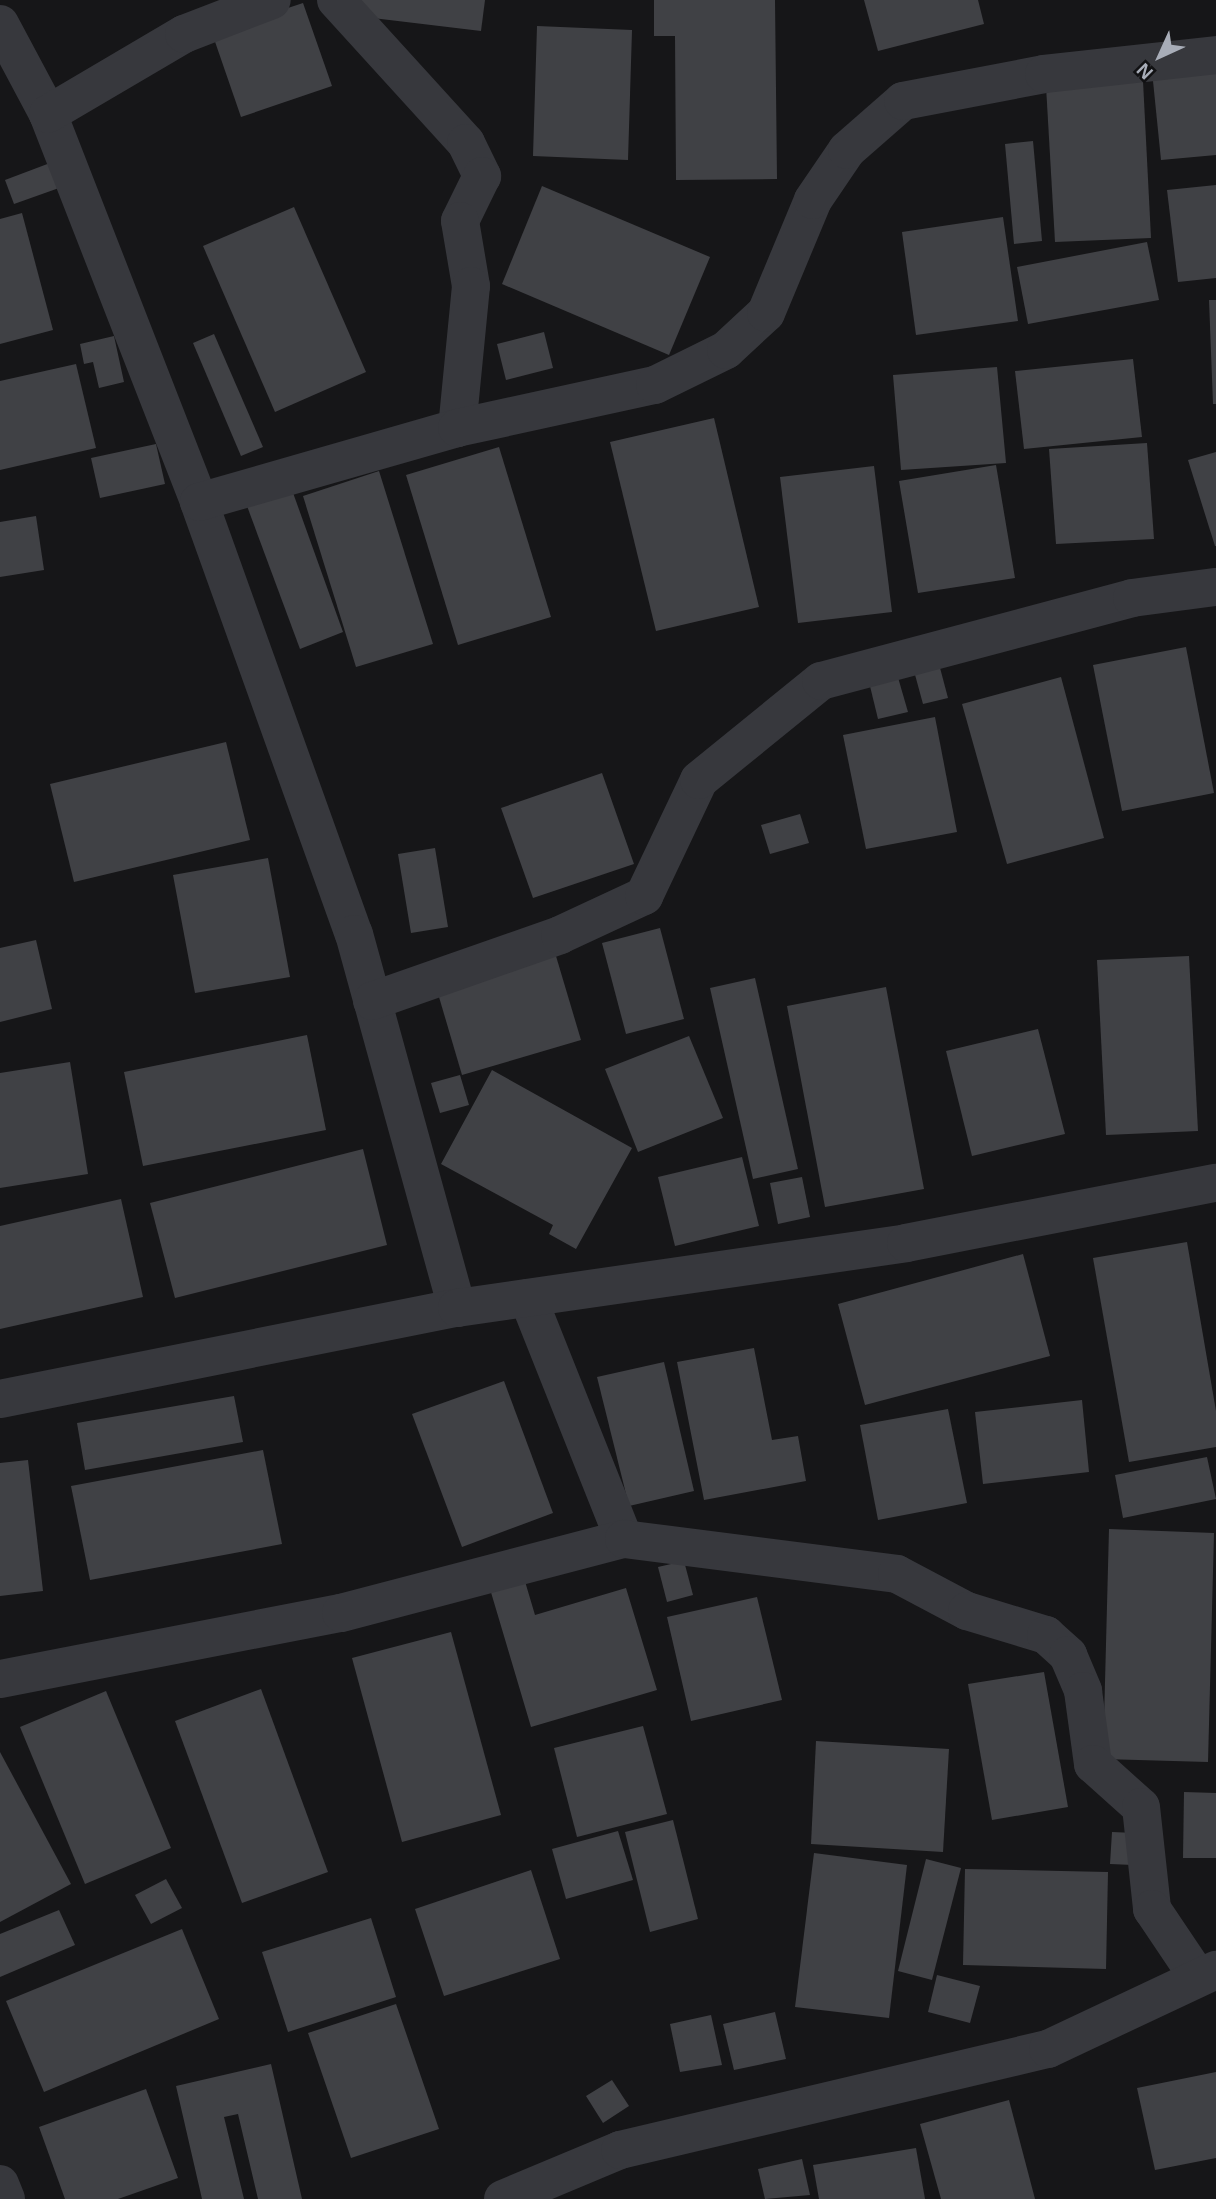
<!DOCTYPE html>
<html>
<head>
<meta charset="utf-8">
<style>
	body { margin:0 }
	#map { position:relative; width:1216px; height:2199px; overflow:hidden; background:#161618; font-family:Arial,sans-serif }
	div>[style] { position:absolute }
	.building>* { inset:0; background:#404145 }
	.street>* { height:38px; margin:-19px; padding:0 19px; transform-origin:19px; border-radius:19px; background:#37383d }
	span { translate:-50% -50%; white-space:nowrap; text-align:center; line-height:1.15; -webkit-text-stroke:6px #111113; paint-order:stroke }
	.north { position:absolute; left:1125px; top:21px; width:70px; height:70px; -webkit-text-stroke:5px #111113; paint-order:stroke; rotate:225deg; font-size:19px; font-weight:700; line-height:28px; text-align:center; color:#a8adb8 }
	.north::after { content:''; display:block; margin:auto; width:24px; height:32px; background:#a8adb8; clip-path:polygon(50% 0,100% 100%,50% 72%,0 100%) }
</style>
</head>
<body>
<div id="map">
	<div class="building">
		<i style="clip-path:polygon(358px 0,485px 0,481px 31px,356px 16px)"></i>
		<i style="clip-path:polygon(654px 0,775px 0,777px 179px,676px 180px,675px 36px,654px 36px)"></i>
		<i style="clip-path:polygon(864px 0,978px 0,984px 24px,878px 51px)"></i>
		<i style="clip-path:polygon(303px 3px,332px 86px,241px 117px,212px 33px)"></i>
		<i style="clip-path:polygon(537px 26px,632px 30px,628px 160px,533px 156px)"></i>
		<i style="clip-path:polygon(1216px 64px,1216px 155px,1161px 160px,1152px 71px)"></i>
		<i style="clip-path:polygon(1143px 81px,1151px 238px,1055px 242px,1046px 86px)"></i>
		<i style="clip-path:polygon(1033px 141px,1042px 241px,1014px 244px,1005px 144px)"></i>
		<i style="clip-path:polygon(50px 163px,59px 188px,14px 204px,5px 180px)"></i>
		<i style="clip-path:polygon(1216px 185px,1216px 278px,1178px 282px,1167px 190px)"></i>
		<i style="clip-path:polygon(542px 186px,710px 257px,669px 355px,502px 284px)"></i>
		<i style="clip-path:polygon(294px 207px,366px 372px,275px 412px,203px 246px)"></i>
		<i style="clip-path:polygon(22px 213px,53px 330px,0 344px,0 219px)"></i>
		<i style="clip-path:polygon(1003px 217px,1018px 321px,916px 335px,902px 232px)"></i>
		<i style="clip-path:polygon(1147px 242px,1159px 300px,1028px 324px,1017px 267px)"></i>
		<i style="clip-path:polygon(1209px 300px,1216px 300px,1216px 404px,1213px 404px)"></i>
		<i style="clip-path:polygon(544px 332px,553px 368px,506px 380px,497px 344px)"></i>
		<i style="clip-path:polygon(214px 334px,263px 447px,241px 456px,193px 343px)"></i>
		<i style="clip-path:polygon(114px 336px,124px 382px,99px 388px,93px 362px,84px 364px,80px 344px)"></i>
		<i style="clip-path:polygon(1133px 359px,1142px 437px,1024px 449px,1015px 371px)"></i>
		<i style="clip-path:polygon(76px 364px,96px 448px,0 470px,0 381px)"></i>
		<i style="clip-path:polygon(997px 367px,1006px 463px,901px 470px,893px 375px)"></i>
		<i style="clip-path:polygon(714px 418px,759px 607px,656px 631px,610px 442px)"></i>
		<i style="clip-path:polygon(1147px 443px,1154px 539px,1056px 544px,1049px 449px)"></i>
		<i style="clip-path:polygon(156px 444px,165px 484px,100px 498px,91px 458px)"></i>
		<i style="clip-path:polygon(499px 447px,551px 617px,458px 645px,406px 475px)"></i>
		<i style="clip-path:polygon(1216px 452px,1216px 546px,1215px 546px,1188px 460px)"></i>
		<i style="clip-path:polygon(996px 465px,1015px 578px,918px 593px,899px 481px)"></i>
		<i style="clip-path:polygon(874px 466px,892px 612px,798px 623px,780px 477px)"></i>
		<i style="clip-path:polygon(379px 471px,433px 644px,356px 667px,303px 496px)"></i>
		<i style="clip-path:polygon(292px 490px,343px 632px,300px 649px,247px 506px)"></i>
		<i style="clip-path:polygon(36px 516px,44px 570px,0 577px,0 522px)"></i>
		<i style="clip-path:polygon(1186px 647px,1214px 793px,1122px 811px,1093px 665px)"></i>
		<i style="clip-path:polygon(939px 664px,948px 698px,923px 704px,914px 671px)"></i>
		<i style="clip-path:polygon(897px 674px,908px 712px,878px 719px,869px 682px)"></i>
		<i style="clip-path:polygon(1061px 677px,1104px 838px,1007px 864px,962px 704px)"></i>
		<i style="clip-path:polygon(935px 717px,957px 832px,866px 849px,843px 735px)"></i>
		<i style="clip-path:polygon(226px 742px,250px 840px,74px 882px,50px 784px)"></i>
		<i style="clip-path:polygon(602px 773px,634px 864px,533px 898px,501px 808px)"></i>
		<i style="clip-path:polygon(800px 814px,809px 843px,770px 854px,761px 825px)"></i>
		<i style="clip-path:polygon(435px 848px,448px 927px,411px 933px,398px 854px)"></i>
		<i style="clip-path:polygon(268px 858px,290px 977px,195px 993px,173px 875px)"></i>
		<i style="clip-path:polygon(660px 928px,684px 1019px,626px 1034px,602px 943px)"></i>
		<i style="clip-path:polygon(36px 940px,52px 1009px,0 1022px,0 948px)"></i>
		<i style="clip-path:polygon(553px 946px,581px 1040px,462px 1075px,434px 980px)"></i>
		<i style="clip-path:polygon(1189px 956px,1198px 1131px,1106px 1135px,1097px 960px)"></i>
		<i style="clip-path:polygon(755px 978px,798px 1169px,753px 1179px,710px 988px)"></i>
		<i style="clip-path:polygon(886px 987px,924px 1189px,825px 1207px,787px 1006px)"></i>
		<i style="clip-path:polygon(1038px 1029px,1065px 1134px,972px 1156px,946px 1051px)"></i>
		<i style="clip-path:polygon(307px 1035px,326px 1130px,143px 1166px,124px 1072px)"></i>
		<i style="clip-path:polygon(689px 1036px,723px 1118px,638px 1152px,605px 1069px)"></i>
		<i style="clip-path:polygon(70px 1062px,88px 1174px,0 1188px,0 1073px)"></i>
		<i style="clip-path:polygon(492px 1070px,632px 1148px,576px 1249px,549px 1234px,553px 1225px,441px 1164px)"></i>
		<i style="clip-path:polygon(460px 1075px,469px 1105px,440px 1113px,431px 1083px)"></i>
		<i style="clip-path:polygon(363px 1149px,387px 1245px,175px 1298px,150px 1203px)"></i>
		<i style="clip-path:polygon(742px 1157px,759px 1226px,675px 1246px,658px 1177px)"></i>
		<i style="clip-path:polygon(802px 1177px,810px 1217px,778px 1224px,770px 1183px)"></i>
		<i style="clip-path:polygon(121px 1199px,143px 1297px,0 1329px,0 1226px)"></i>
		<i style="clip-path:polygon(1187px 1242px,1216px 1411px,1216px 1447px,1129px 1462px,1093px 1258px)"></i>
		<i style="clip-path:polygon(1023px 1254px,1050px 1356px,865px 1405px,838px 1304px)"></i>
		<i style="clip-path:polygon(754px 1348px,772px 1440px,798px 1436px,806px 1481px,704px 1500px,677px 1362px)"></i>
		<i style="clip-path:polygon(664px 1362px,694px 1491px,629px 1506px,597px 1377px)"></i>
		<i style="clip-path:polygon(504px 1381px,553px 1513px,462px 1547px,412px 1414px)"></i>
		<i style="clip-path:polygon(234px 1396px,243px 1442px,85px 1470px,77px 1423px)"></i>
		<i style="clip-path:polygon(1082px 1400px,1089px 1472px,983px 1484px,975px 1412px)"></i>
		<i style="clip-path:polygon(948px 1409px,967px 1503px,878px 1520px,860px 1425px)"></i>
		<i style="clip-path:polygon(263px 1450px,282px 1544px,90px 1580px,71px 1486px)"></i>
		<i style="clip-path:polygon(1207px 1457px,1216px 1499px,1123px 1518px,1115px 1475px)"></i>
		<i style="clip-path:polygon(28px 1460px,43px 1591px,0 1596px,0 1463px)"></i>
		<i style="clip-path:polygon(1109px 1529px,1214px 1533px,1208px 1762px,1103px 1759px)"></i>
		<i style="clip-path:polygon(684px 1561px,693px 1595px,667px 1602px,658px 1567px)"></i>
		<i style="clip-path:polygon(524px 1578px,535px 1615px,626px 1588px,657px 1690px,531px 1727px,490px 1589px)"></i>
		<i style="clip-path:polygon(757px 1597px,782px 1700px,691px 1721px,667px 1617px)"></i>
		<i style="clip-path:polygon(451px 1632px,501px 1815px,402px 1842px,352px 1658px)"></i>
		<i style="clip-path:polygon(1044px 1672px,1068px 1807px,992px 1820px,968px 1684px)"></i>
		<i style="clip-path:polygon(261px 1689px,328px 1872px,242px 1903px,175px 1721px)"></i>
		<i style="clip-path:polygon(106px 1691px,171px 1848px,85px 1884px,20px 1727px)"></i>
		<i style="clip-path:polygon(643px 1726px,667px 1814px,577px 1837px,554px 1748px)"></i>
		<i style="clip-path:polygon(816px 1741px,949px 1749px,943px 1852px,811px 1844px)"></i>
		<i style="clip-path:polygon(0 1752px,71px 1884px,0 1922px)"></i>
		<i style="clip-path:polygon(1184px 1792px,1216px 1793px,1216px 1858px,1183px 1858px)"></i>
		<i style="clip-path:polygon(673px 1820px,698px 1919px,650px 1932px,625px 1832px)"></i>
		<i style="clip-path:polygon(618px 1831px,633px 1880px,566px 1899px,552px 1849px)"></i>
		<i style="clip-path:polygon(1112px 1832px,1135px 1833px,1133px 1865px,1110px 1864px)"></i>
		<i style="clip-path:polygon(814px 1853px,907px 1865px,889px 2018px,795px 2007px)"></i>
		<i style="clip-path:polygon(926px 1859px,961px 1868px,932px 1980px,898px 1971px)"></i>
		<i style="clip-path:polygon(965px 1869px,1108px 1872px,1106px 1969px,963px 1965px)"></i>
		<i style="clip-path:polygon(531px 1870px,560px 1959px,444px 1996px,415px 1909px)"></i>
		<i style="clip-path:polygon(166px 1879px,182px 1908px,151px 1924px,135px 1895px)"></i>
		<i style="clip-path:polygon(59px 1910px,75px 1945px,0 1977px,0 1934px)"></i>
		<i style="clip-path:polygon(371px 1918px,396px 1997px,288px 2032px,262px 1952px)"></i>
		<i style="clip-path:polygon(182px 1929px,219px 2019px,44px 2092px,6px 2001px)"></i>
		<i style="clip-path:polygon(937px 1975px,980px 1986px,970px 2023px,928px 2012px)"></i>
		<i style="clip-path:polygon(396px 2004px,439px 2129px,351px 2158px,308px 2033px)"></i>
		<i style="clip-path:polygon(775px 2012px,786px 2059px,734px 2070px,723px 2024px)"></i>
		<i style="clip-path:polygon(711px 2015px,722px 2065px,680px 2072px,670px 2024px)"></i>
		<i style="clip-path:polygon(271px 2064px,302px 2199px,258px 2199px,238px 2114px,224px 2117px,244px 2199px,202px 2199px,176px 2086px)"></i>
		<i style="clip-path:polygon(1216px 2072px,1216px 2158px,1155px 2170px,1137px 2088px)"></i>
		<i style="clip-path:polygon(612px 2080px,629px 2106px,603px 2123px,586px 2096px)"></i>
		<i style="clip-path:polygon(146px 2089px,178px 2178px,118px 2199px,65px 2199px,39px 2127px)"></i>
		<i style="clip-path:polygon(1009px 2100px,1035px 2199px,941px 2199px,920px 2124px)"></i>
		<i style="clip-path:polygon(916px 2148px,925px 2199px,819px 2199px,813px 2165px)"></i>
		<i style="clip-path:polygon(802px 2159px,810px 2195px,765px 2199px,758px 2169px)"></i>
	</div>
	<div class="street">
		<i style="left:336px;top:0;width:193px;rotate:47.7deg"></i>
		<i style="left:466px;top:143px;width:37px;rotate:64deg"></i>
		<i style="left:482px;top:176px;width:50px;rotate:116.1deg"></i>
		<i style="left:460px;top:221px;width:66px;rotate:80.4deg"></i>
		<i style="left:471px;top:286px;width:143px;rotate:95.6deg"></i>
		<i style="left:0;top:24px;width:102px;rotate:61.9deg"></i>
		<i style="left:48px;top:114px;width:416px;rotate:68.7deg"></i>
		<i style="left:199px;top:502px;width:459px;rotate:70.3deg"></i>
		<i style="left:354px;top:934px;width:388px;rotate:74.6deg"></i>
		<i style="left:48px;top:114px;width:158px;rotate:-30.5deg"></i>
		<i style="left:184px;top:34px;width:94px;rotate:-21.1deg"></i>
		<i style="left:199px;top:502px;width:268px;rotate:-16deg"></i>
		<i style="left:457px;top:428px;width:203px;rotate:-12.3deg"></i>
		<i style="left:655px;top:385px;width:79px;rotate:-26.2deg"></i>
		<i style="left:726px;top:350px;width:54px;rotate:-42.8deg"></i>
		<i style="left:766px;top:313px;width:122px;rotate:-67.4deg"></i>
		<i style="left:813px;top:200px;width:60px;rotate:-55.8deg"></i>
		<i style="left:847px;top:150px;width:74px;rotate:-41.2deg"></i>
		<i style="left:903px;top:101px;width:144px;rotate:-10.8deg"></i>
		<i style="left:1044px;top:74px;width:173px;rotate:-6.3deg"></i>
		<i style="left:372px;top:1001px;width:199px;rotate:-19.3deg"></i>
		<i style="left:560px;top:935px;width:93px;rotate:-24.9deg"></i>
		<i style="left:644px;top:896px;width:128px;rotate:-64.6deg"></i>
		<i style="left:699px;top:780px;width:157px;rotate:-39.1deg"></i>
		<i style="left:821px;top:681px;width:322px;rotate:-14.9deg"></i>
		<i style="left:1132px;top:598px;width:85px;rotate:-7.5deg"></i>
		<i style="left:528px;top:1298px;width:259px;rotate:68.3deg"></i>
		<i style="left:0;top:1399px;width:466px;rotate:-11.3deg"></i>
		<i style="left:457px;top:1308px;width:454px;rotate:-8.2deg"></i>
		<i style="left:906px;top:1243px;width:316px;rotate:-11deg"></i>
		<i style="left:0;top:1679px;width:347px;rotate:-11deg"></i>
		<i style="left:341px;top:1613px;width:293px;rotate:-14.7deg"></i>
		<i style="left:624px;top:1539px;width:275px;rotate:7.3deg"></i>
		<i style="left:897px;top:1574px;width:79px;rotate:27.9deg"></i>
		<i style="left:967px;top:1611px;width:83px;rotate:16.9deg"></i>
		<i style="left:1046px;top:1635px;width:30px;rotate:42deg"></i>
		<i style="left:1068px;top:1655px;width:39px;rotate:67deg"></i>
		<i style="left:1083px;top:1691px;width:74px;rotate:82.2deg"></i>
		<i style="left:1093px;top:1764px;width:64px;rotate:41.9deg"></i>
		<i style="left:1141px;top:1807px;width:103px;rotate:83.8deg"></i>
		<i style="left:1152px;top:1909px;width:81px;rotate:56.1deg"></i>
		<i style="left:0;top:2184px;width:16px;rotate:68deg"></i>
		<i style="left:503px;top:2199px;width:127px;rotate:-22.7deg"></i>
		<i style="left:620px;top:2150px;width:440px;rotate:-13.3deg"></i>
		<i style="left:1048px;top:2049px;width:186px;rotate:-25.2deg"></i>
	</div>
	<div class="north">N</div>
</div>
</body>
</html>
